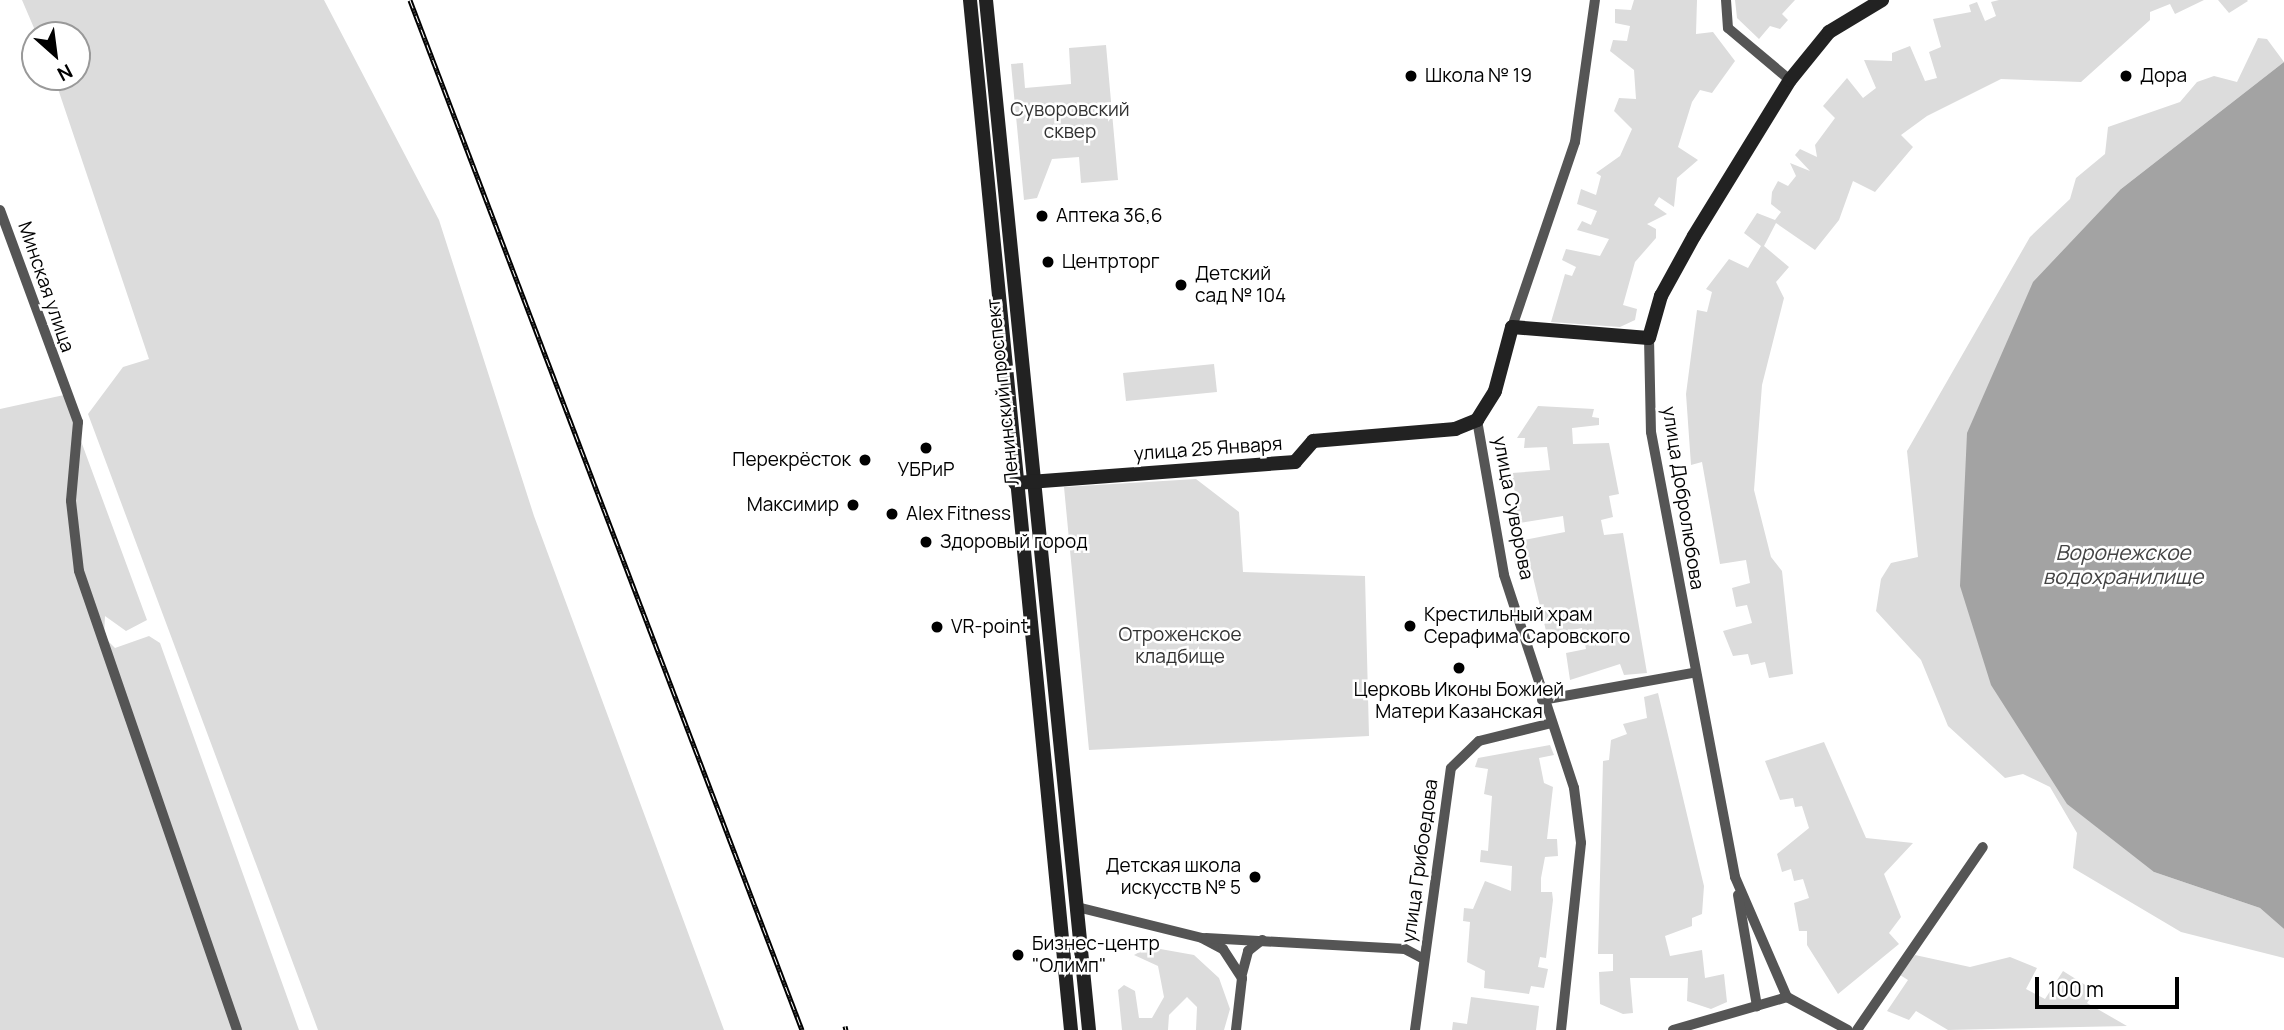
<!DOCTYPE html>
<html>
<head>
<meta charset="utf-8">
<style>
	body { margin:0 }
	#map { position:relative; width:2284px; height:1030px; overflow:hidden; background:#fff; font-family:Manrope,sans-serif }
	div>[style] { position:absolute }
	.green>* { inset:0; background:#dcdcdc }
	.water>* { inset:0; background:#a3a3a3 }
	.street>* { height:10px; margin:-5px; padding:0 5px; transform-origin:5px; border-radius:5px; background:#555 }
	.secondary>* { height:14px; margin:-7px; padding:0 7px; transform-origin:7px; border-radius:7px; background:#222 }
	.rail>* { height:5px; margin-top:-2.5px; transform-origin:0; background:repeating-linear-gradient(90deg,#fff 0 8px,#000 0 16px); box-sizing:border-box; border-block:2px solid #000 }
	.dots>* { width:19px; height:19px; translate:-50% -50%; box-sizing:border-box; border:4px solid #fff; border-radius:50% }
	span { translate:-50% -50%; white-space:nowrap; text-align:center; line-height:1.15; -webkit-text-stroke:5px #fff; paint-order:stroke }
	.poi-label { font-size:19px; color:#000 }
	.left { translate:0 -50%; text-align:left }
	.right { translate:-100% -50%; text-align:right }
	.park-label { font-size:19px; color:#333 }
	.street-label { font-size:19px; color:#000 }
	.water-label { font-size:21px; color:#444; font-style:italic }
	.north { position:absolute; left:21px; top:21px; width:70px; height:70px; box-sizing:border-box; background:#fff; border:2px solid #999; border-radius:50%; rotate:152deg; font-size:19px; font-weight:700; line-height:28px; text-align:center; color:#000 }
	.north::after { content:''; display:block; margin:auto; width:24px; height:32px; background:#000; clip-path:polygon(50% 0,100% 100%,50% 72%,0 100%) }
	.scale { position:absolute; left:2035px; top:977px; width:144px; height:32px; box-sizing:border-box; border:4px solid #000; border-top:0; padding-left:9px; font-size:21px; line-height:24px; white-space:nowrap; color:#000; -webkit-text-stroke:5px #fff; paint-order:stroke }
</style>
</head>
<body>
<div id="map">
	<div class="green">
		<i style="clip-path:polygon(22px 0,324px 0,439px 220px,534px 516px,724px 1030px,318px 1030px,88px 414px,123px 367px,149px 359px,54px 77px,77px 77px,77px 35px,37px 35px)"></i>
		<i style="clip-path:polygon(1634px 0,1697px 0,1696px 34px,1713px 32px,1735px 61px,1712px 93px,1700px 90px,1692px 102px,1678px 147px,1698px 160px,1677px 178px,1674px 207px,1659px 197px,1654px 205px,1667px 214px,1647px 224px,1656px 229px,1656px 238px,1635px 262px,1623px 305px,1637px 309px,1635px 320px,1620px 327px,1551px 322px,1565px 274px,1572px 276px,1576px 267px,1562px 260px,1566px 249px,1600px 256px,1609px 239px,1577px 230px,1582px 221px,1591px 225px,1597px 211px,1577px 204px,1581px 189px,1596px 195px,1601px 176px,1596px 173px,1620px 156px,1632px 129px,1614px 111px,1619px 98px,1636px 99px,1634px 70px,1610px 51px,1613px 40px,1627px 41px,1630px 26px,1615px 23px,1615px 9px,1631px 10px)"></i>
		<i style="clip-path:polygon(1735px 0,1795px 0,1782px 14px,1788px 20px,1780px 29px,1770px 26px,1759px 39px,1737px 18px)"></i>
		<i style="clip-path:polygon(1999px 0,2204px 0,2175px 14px,2170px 4px,2150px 12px,2150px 20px,2081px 82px,2001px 79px,1927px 116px,1901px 135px,1913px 147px,1875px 192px,1853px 181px,1839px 220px,1815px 250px,1776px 223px,1764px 246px,1789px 267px,1776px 282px,1784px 298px,1762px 385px,1754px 490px,1771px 557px,1782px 571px,1793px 674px,1769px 678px,1765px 662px,1751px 665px,1748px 654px,1733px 656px,1723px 631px,1752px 623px,1747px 605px,1736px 607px,1732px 588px,1750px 583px,1746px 560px,1720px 564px,1702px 462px,1691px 465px,1686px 394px,1697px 310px,1707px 312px,1712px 292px,1706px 289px,1729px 259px,1748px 268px,1761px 246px,1744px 233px,1757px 213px,1775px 220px,1781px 212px,1771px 204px,1772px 192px,1778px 181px,1788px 186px,1796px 176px,1790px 163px,1810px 171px,1795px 155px,1800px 149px,1817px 157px,1815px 145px,1835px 118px,1823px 106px,1847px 78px,1863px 98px,1876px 88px,1864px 60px,1892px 61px,1892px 53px,1910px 46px,1925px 81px,1937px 78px,1929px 52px,1941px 47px,1933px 19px,1971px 12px,1969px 5px,1977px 2px,1985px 21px,1996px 16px,1991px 2px)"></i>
		<i style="clip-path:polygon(2218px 0,2247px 0,2248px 1px,2229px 13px)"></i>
		<i style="clip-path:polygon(2258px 38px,2267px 39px,2284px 62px,2121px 189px,2154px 872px,2260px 908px,2284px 929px,2284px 958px,2181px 932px,2073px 868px,2077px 833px,2050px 787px,2023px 774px,2005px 778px,1948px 726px,1921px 660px,1876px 611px,1881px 579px,1891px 563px,1918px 557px,1907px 451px,2030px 237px,2070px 199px,2076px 178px,2105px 154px,2108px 127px,2180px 102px,2197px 82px,2214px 76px,2237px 82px)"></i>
		<i style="clip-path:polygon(1106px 45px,1118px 180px,1081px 183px,1079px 157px,1052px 159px,1037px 198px,1024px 200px,1011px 64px,1023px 63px,1025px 88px,1071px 84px,1069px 48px)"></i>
		<i style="clip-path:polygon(1214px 364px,1217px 392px,1126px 401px,1123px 373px)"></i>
		<i style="clip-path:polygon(64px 395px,147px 620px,126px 631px,105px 616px,104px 637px,115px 648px,149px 636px,160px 643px,299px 1030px,0 1030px,0 409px)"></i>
		<i style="clip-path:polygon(1538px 406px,1594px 409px,1592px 417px,1599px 418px,1599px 425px,1572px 428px,1573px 444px,1609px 443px,1619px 494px,1609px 496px,1613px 517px,1601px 520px,1604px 535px,1623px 533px,1647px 673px,1624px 675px,1620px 664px,1570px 680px,1566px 653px,1586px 649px,1582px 628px,1547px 635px,1524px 540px,1565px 532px,1563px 516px,1519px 523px,1512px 473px,1550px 470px,1547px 447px,1524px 448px,1525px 438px,1517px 438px)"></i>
		<i style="clip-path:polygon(1196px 479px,1239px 512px,1243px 572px,1365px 576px,1369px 736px,1089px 750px,1064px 487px)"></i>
		<i style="clip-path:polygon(1658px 693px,1704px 886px,1702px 914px,1692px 918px,1692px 926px,1665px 936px,1670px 956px,1702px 950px,1705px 978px,1724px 974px,1727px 1002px,1711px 1009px,1687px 1001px,1688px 978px,1630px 978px,1633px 1013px,1623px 1014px,1600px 1004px,1599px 972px,1613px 971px,1613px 954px,1598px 954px,1603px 761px,1609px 760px,1611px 740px,1627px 734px,1623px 724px,1647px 718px,1644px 697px)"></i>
		<i style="clip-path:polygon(1824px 742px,1866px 838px,1913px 843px,1884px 874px,1901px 917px,1889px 933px,1899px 944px,1838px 994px,1807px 945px,1807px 931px,1799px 931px,1794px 903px,1809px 898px,1803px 879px,1794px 881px,1791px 869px,1782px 872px,1777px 854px,1809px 828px,1802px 806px,1795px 807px,1793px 798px,1780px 800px,1765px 761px)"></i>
		<i style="clip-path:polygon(1550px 745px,1554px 755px,1539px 758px,1544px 783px,1553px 787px,1547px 839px,1557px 839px,1558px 856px,1545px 857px,1541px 878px,1541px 892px,1552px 892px,1553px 900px,1546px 958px,1540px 957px,1538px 967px,1548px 969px,1544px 988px,1531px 986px,1529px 994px,1484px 988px,1485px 971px,1467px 962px,1470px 922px,1463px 921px,1464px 908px,1473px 909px,1485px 881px,1511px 891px,1512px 866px,1480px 862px,1481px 850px,1488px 851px,1492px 796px,1484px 794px,1488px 769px,1475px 767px,1478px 758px)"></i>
		<i style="clip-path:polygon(1149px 947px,1194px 955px,1219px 978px,1230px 1009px,1224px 1030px,1196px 1030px,1197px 1007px,1187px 997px,1169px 1015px,1168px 1030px,1122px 1030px,1118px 990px,1124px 985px,1135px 991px,1139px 1018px,1152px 1018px,1164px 997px,1158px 966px,1134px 955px)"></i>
		<i style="clip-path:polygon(1915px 955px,1970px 967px,2010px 957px,2037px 968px,2026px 989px,2045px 999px,2063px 971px,2095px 991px,2087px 1003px,2127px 1026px,1948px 1030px,1916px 1011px,1909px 1020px,1887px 1011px,1908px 980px,1900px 975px)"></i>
		<i style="clip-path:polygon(1471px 997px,1539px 1006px,1536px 1030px,1452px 1030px,1453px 1022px,1467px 1024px)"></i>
	</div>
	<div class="water">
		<i style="clip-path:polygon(2284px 62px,2284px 929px,2260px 908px,2154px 872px,2067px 804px,1991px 685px,1960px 586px,1967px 433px,2033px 282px,2121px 189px)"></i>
	</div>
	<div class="street">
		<i style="left:1726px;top:0;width:28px;rotate:86deg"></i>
		<i style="left:1728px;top:28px;width:81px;rotate:40deg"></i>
		<i style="left:0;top:210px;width:226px;rotate:69.8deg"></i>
		<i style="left:78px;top:422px;width:79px;rotate:95.1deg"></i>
		<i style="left:71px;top:501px;width:70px;rotate:83.5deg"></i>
		<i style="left:79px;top:571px;width:485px;rotate:71deg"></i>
		<i style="left:1512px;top:327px;width:195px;rotate:-71.2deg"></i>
		<i style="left:1575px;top:142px;width:143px;rotate:-82deg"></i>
		<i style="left:1649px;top:338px;width:94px;rotate:88.8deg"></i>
		<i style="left:1651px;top:432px;width:453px;rotate:79.3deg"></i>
		<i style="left:1735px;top:877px;width:131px;rotate:66.6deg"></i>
		<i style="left:1787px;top:997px;width:69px;rotate:28.4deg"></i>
		<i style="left:1477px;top:420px;width:157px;rotate:80.1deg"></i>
		<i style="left:1504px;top:575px;width:224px;rotate:71.8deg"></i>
		<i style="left:1574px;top:788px;width:55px;rotate:82.7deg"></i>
		<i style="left:1581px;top:843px;width:188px;rotate:96.1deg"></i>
		<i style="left:1542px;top:700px;width:152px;rotate:-10.2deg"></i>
		<i style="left:1738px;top:895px;width:113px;rotate:80.3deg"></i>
		<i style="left:1077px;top:907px;width:129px;rotate:13.9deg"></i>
		<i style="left:1202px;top:938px;width:24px;rotate:28deg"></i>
		<i style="left:1223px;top:949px;width:35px;rotate:57deg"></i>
		<i style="left:1242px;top:978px;width:52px;rotate:96.6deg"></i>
		<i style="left:1206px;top:938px;width:199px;rotate:3.2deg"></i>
		<i style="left:1405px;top:949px;width:21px;rotate:28deg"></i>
		<i style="left:1242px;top:974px;width:24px;rotate:-75deg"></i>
		<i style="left:1248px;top:951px;width:18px;rotate:-38deg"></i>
		<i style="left:1415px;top:1030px;width:264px;rotate:-82.2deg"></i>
		<i style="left:1451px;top:768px;width:39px;rotate:-44deg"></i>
		<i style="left:1479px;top:741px;width:75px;rotate:-13.9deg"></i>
		<i style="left:1673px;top:1030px;width:119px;rotate:-16.1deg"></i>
		<i style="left:1857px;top:1030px;width:222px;rotate:-55.5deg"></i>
	</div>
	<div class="secondary">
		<i style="left:970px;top:0;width:1035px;rotate:84.4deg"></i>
		<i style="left:986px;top:0;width:1035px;rotate:84.29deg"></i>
		<i style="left:1015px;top:483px;width:281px;rotate:-4.3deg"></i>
		<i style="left:1295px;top:462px;width:28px;rotate:-49deg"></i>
		<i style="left:1313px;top:441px;width:143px;rotate:-4.8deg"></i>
		<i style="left:1455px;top:429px;width:24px;rotate:-22deg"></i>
		<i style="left:1477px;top:420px;width:34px;rotate:-58deg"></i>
		<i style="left:1495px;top:391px;width:66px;rotate:-75.1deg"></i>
		<i style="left:1512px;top:327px;width:137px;rotate:4.6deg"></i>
		<i style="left:1649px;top:338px;width:44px;rotate:-74.1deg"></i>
		<i style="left:1661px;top:296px;width:68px;rotate:-61.2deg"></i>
		<i style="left:1694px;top:236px;width:183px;rotate:-58.4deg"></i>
		<i style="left:1790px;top:80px;width:62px;rotate:-50.9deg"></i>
		<i style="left:1829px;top:32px;width:62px;rotate:-31.1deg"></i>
	</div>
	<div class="rail">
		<i style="left:410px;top:0;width:1102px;rotate:69.16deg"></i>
		<i style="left:845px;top:1026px;width:4px;rotate:76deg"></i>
	</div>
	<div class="dots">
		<i style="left:1411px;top:76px;background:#000"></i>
		<i style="left:2126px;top:76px;background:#000"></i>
		<i style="left:1042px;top:216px;background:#000"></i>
		<i style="left:1048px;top:262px;background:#000"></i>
		<i style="left:1181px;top:285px;background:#000"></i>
		<i style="left:926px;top:448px;background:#000"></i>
		<i style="left:865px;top:460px;background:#000"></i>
		<i style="left:853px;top:505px;background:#000"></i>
		<i style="left:892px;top:514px;background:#000"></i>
		<i style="left:926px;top:542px;background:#000"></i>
		<i style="left:1410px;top:626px;background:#000"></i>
		<i style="left:937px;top:627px;background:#000"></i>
		<i style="left:1459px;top:668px;background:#000"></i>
		<i style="left:1255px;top:877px;background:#000"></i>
		<i style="left:1018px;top:955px;background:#000"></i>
	</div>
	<div class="poi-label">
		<span class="left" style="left:1425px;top:76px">Школа № 19</span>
		<span class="left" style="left:2140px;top:76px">Дора</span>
		<span class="left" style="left:1056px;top:216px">Аптека 36,6</span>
		<span class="left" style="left:1062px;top:262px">Центрторг</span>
		<span class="left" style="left:1195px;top:285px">Детский<br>сад № 104</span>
		<span class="right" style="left:851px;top:460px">Перекрёсток</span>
		<span style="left:926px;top:470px">УБРиР</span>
		<span class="right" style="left:839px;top:505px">Максимир</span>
		<span class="left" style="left:906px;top:514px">Alex Fitness</span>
		<span class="left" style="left:940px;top:542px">Здоровый город</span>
		<span class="left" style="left:1424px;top:626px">Крестильный храм<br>Серафима Саровского</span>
		<span class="left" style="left:951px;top:627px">VR-point</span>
		<span style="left:1459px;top:701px">Церковь Иконы Божией<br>Матери Казанская</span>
		<span class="right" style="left:1241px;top:877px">Детская школа<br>искусств № 5</span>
		<span class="left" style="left:1032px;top:955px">Бизнес-центр<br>"Олимп"</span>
	</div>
	<div class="park-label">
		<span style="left:1070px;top:121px">Суворовский<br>сквер</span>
		<span style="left:1180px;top:646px">Отроженское<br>кладбище</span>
	</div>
	<div class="street-label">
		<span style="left:46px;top:287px;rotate:71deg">Минская улица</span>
		<span style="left:1003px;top:392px;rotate:-96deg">Ленинский проспект</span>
		<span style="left:1208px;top:449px;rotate:-4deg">улица 25 Января</span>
		<span style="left:1683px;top:498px;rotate:81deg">улица Добролюбова</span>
		<span style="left:1513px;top:508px;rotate:79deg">улица Суворова</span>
		<span style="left:1420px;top:861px;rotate:-82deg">улица Грибоедова</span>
	</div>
	<div class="water-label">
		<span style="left:2123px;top:564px">Воронежское<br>водохранилище</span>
	</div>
	<div class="north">N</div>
	<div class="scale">100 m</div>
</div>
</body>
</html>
